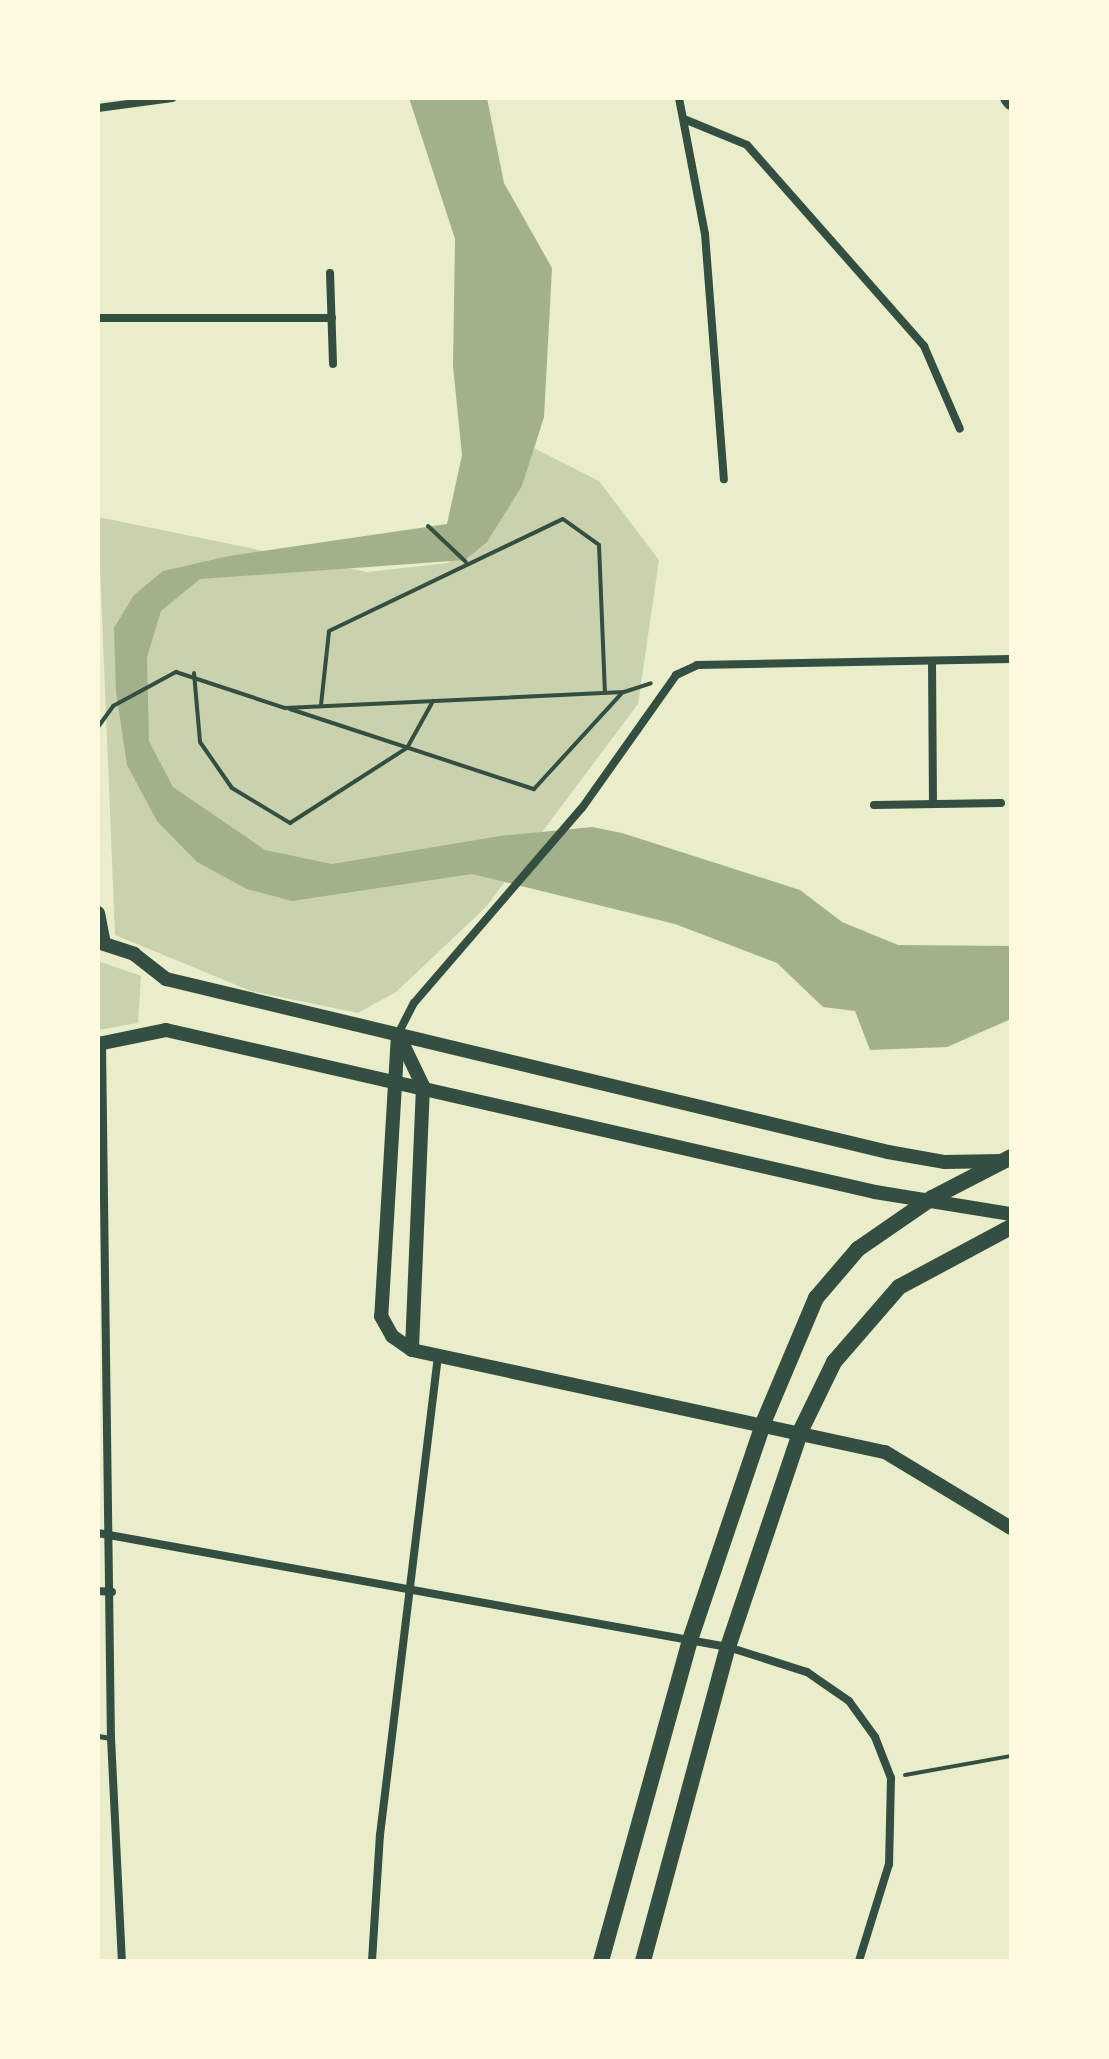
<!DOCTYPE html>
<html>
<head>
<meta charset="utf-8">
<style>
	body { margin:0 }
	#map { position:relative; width:1109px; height:2059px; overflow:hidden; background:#e9edc9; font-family:Raleway,sans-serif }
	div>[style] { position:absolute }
	.green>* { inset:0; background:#cad2ad }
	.water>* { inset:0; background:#a3b18a }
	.path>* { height:4px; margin:-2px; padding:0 2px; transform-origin:2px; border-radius:2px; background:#344e41 }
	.service>* { height:5px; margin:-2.5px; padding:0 2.5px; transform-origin:2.5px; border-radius:2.5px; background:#344e41 }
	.minor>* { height:8px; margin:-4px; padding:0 4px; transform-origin:4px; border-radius:4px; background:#344e41 }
	.tertiary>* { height:14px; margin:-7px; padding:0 7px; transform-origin:7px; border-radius:7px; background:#344e41 }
	.secondary>* { height:16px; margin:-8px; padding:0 8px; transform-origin:8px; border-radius:8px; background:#344e41 }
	span { translate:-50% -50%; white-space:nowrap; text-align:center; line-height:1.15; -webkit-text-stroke:7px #fefae0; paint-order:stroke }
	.frame { position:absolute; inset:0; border:100px solid #fefae0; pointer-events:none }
</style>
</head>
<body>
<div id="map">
	<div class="green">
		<i style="clip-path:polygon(534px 448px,599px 481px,659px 560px,638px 704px,486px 907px,396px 992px,358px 1013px,251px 991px,115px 935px,98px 517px,367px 572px,448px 563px,522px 486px)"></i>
		<i style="clip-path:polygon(98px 961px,141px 976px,138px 1023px,98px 1030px)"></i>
	</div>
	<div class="water">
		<i style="clip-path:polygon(409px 98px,487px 98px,504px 183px,552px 268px,544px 417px,522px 486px,487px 542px,465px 560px,200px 579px,161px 611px,147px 657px,149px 741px,173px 787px,265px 850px,332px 864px,500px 836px,592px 827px,622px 833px,800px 890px,842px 922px,898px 945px,1011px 946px,1011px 1019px,947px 1047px,870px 1050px,855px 1011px,823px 1007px,777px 963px,675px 924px,472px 874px,292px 901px,247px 889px,197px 862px,157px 821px,127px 765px,116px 692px,114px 628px,134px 595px,163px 571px,229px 556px,447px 524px,462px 455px,453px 366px,455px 239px)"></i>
	</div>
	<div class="path">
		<i style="left:428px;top:526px;width:52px;rotate:43.5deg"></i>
		<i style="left:194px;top:673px;width:69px;rotate:85deg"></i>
		<i style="left:200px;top:742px;width:56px;rotate:55.2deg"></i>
		<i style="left:232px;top:788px;width:68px;rotate:31.1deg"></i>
		<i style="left:290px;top:823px;width:139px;rotate:-32.7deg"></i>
		<i style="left:407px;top:748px;width:54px;rotate:-61deg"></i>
		<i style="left:321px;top:705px;width:74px;rotate:-83.8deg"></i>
		<i style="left:329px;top:631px;width:259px;rotate:-25.6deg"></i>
		<i style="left:563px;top:519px;width:44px;rotate:35.8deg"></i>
		<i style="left:599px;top:545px;width:148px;rotate:87.7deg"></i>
		<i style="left:290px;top:709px;width:257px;rotate:18.2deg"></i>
		<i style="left:534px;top:789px;width:130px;rotate:-47.5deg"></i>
		<i style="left:98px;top:727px;width:26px;rotate:-54deg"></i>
		<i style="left:113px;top:706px;width:72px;rotate:-28.4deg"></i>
		<i style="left:176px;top:672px;width:115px;rotate:18.3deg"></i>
		<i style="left:285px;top:708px;width:339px;rotate:-2.7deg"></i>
		<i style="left:624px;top:692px;width:28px;rotate:-18deg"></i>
		<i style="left:905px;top:1775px;width:108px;rotate:-10.2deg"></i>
	</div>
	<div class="service">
		<i style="left:98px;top:1736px;width:13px;rotate:9deg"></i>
	</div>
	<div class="minor">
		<i style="left:679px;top:98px;width:138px;rotate:79.2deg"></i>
		<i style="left:705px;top:234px;width:246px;rotate:85.6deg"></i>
		<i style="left:98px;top:108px;width:75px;rotate:-7.7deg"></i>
		<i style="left:684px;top:119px;width:68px;rotate:22.4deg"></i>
		<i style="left:747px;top:145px;width:268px;rotate:48.6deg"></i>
		<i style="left:924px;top:346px;width:90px;rotate:66.6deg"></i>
		<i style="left:330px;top:273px;width:91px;rotate:88.1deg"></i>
		<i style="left:98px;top:318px;width:234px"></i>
		<i style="left:932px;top:661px;width:143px;rotate:89.6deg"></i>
		<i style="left:874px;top:805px;width:127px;rotate:-0.9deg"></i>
		<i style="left:398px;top:1034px;width:35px;rotate:-63deg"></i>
		<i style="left:414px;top:1003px;width:257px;rotate:-49.3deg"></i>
		<i style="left:582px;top:808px;width:163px;rotate:-54.7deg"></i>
		<i style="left:676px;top:675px;width:23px;rotate:-25deg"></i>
		<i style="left:697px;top:665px;width:314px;rotate:-1.1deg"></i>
		<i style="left:102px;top:1044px;width:694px;rotate:89.26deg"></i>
		<i style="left:111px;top:1738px;width:223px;rotate:87.2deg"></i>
		<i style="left:98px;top:1533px;width:640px;rotate:10.26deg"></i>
		<i style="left:728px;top:1647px;width:83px;rotate:17.6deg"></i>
		<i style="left:807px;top:1672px;width:51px;rotate:34.6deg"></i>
		<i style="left:849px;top:1701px;width:44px;rotate:54.2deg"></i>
		<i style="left:875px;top:1737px;width:44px;rotate:68.7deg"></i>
		<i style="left:891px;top:1778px;width:86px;rotate:91.3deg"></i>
		<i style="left:889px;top:1864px;width:102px;rotate:107.2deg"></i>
		<i style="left:98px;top:1591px;width:14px;rotate:4deg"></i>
		<i style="left:372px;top:1961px;width:126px;rotate:-86.4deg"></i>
		<i style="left:380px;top:1835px;width:483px;rotate:-83.1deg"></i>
	</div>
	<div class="tertiary">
		<i style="left:98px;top:913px;width:31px;rotate:79deg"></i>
		<i style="left:98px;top:942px;width:38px;rotate:18deg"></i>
		<i style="left:134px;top:954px;width:41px;rotate:38deg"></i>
		<i style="left:166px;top:979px;width:742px;rotate:13.47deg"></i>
		<i style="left:888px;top:1152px;width:58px;rotate:10deg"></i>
		<i style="left:945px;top:1162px;width:56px;rotate:-1deg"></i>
		<i style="left:398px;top:1034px;width:283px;rotate:93.4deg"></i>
		<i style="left:381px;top:1316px;width:23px;rotate:61deg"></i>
		<i style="left:392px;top:1336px;width:24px;rotate:35deg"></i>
		<i style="left:412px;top:1350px;width:484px;rotate:12.2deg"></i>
		<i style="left:885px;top:1452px;width:147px;rotate:31.1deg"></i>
		<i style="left:399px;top:1036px;width:55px;rotate:64.4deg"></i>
		<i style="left:423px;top:1086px;width:264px;rotate:92.4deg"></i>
		<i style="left:98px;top:1044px;width:69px;rotate:-11.6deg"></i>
		<i style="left:166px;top:1030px;width:727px;rotate:12.87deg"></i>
		<i style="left:875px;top:1192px;width:138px;rotate:9.2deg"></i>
	</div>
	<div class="secondary">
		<i style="left:1008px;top:98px;width:5px;rotate:53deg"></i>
		<i style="left:601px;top:1961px;width:333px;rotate:-74.5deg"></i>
		<i style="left:690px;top:1640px;width:231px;rotate:-71.3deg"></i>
		<i style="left:764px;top:1421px;width:134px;rotate:-67.1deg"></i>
		<i style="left:816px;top:1298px;width:65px;rotate:-49.4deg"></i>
		<i style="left:858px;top:1249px;width:90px;rotate:-34.6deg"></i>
		<i style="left:932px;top:1198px;width:89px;rotate:-27.4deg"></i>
		<i style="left:643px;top:1961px;width:325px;rotate:-74.9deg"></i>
		<i style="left:728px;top:1647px;width:229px;rotate:-71.4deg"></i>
		<i style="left:801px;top:1430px;width:76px;rotate:-64.1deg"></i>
		<i style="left:834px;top:1362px;width:99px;rotate:-49.1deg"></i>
		<i style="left:899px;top:1287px;width:127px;rotate:-28.2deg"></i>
	</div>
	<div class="frame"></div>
</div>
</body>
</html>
